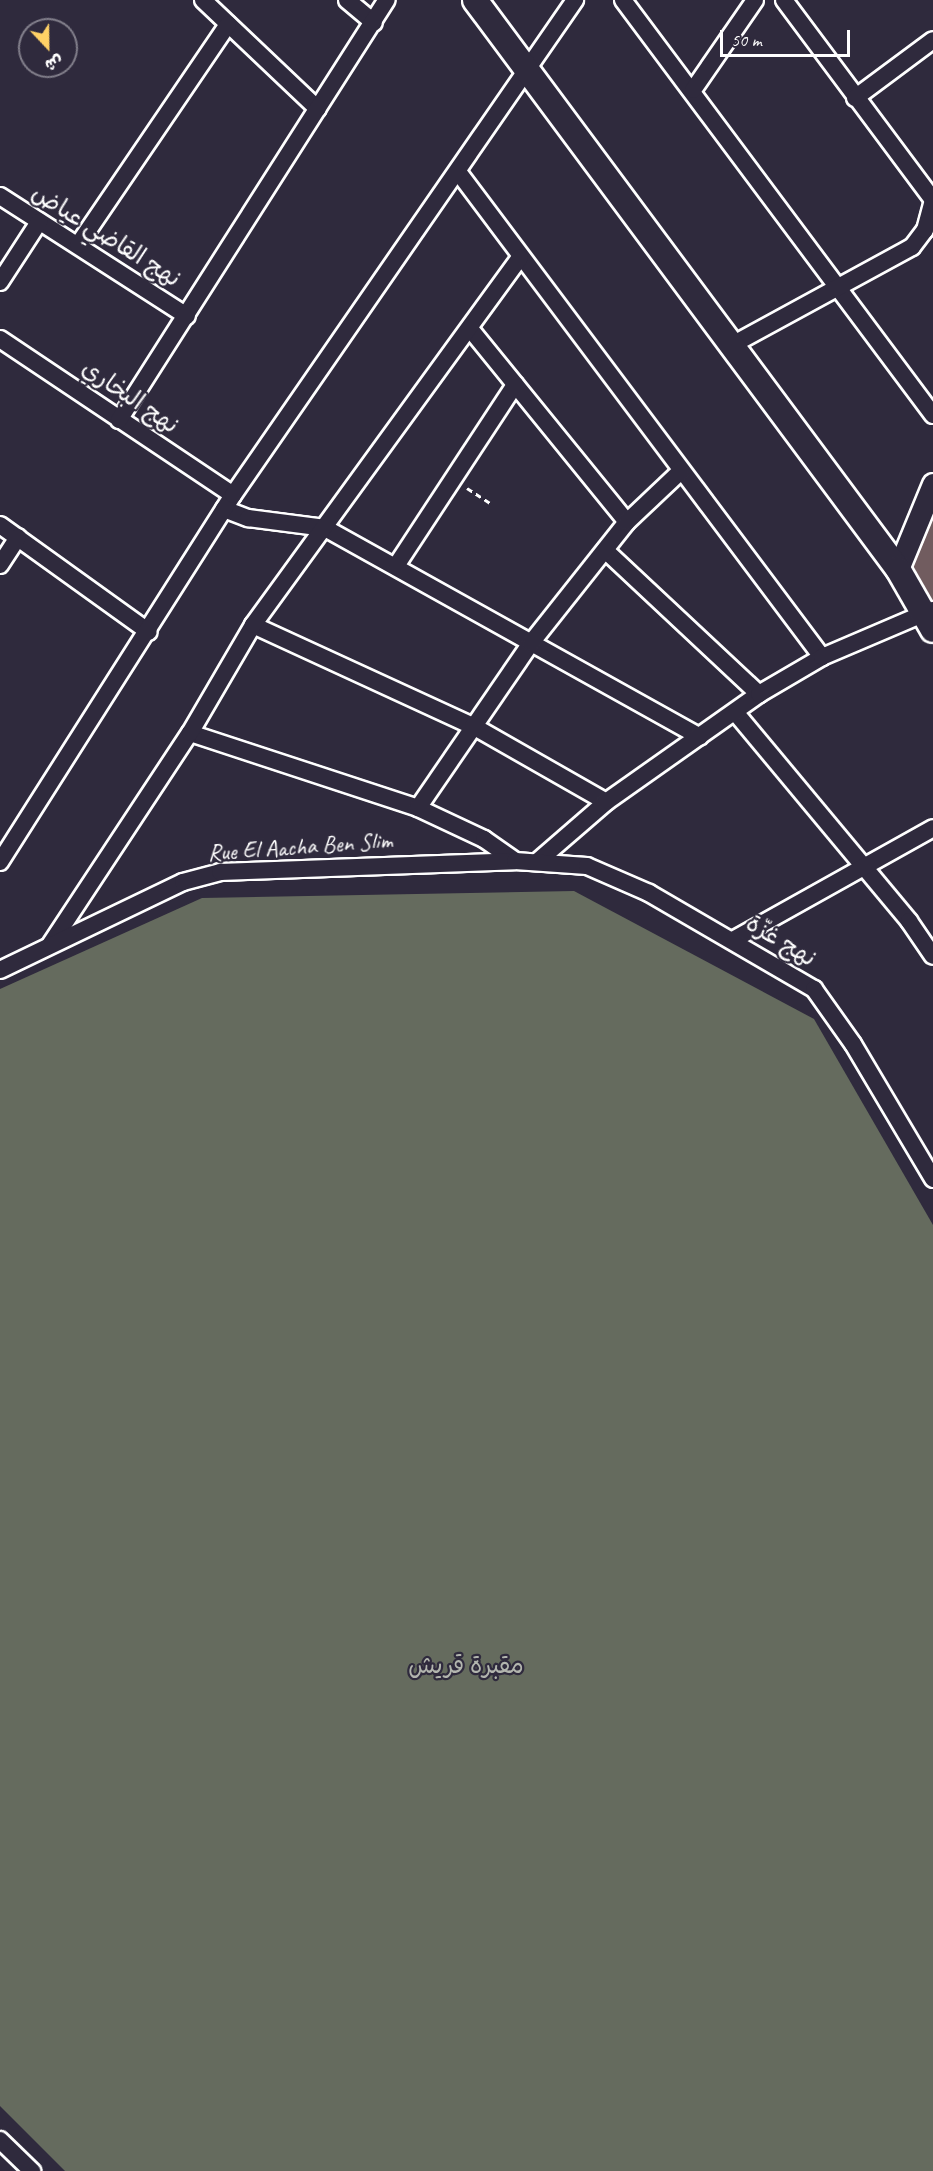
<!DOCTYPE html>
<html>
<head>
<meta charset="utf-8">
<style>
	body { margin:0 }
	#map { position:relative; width:933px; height:2171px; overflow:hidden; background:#2f2a3d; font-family:Caveat,"Playpen Sans Arabic",sans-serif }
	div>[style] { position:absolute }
	.green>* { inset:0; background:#656b5e }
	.building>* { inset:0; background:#715c5f }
	.path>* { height:3px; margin-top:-1.5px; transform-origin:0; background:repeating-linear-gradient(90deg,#fff 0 6px,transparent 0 10.5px) }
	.roads { filter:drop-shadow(2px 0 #fff) drop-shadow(-2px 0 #fff) drop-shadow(0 2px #fff) drop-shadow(0 -2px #fff) }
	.minor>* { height:16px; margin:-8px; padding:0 8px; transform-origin:8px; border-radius:8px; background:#2f2a3d }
	.tertiary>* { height:21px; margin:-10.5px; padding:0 10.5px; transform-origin:10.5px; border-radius:10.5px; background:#2f2a3d }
	.secondary>* { height:24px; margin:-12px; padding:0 12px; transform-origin:12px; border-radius:12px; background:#2f2a3d }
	span { translate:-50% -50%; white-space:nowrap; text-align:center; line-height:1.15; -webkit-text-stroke:4.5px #2f2a3d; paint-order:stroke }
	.street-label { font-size:24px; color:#fff }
	.park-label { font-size:24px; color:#b2b5ae }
	.north { position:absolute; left:18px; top:18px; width:60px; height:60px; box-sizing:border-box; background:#2f2a3d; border:2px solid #827f8b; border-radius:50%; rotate:158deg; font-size:16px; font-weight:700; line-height:24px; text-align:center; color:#fff }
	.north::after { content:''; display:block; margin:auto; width:21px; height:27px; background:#ffd166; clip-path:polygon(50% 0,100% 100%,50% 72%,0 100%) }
	.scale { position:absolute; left:720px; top:30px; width:130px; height:27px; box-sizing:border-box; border:3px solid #fff; border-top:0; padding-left:8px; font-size:18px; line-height:21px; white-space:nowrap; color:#fff; -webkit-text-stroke:4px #2f2a3d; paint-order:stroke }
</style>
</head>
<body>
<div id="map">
	<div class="green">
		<i style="clip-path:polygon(574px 891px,814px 1019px,933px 1225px,933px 2171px,65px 2171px,0 2106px,0 989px,202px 898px)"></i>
	</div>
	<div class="building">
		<i style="clip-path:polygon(933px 517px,933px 600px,932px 600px,913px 566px)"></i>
	</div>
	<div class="path">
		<i style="left:467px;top:488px;width:27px;rotate:33deg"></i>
	</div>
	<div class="roads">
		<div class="minor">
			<i style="left:203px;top:0;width:158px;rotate:43.5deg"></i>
			<i style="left:347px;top:0;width:35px;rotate:40deg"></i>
			<i style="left:623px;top:0;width:518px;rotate:53.24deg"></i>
			<i style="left:784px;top:0;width:249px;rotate:53.3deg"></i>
			<i style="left:693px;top:90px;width:109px;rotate:-55.4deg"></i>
			<i style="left:855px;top:98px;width:97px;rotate:-36.6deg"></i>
			<i style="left:459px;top:173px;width:605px;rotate:53.13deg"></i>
			<i style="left:0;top:196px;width:222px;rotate:32.7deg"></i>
			<i style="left:78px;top:245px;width:267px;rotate:-55.8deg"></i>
			<i style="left:0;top:282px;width:72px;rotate:-57deg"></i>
			<i style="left:471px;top:330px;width:247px;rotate:50.9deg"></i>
			<i style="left:0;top:339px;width:280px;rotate:33.8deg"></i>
			<i style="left:732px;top:345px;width:205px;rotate:-28.6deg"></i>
			<i style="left:912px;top:247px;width:21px;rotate:-53deg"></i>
			<i style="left:925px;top:230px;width:30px;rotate:-75deg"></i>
			<i style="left:119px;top:420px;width:498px;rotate:-57.5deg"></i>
			<i style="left:224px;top:509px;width:26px;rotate:21deg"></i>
			<i style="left:248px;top:518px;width:78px;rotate:7.4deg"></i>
			<i style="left:325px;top:528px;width:429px;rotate:29.1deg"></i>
			<i style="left:0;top:525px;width:183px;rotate:35.7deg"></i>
			<i style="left:605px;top:550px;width:211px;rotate:43.1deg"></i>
			<i style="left:0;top:565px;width:33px;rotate:-57deg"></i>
			<i style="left:396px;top:566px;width:217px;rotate:-56.7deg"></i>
			<i style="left:253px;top:625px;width:242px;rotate:24.7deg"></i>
			<i style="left:473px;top:726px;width:153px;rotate:29.7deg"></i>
			<i style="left:735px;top:712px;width:272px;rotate:50.2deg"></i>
			<i style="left:909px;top:921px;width:42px;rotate:55.6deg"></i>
			<i style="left:190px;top:733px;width:240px;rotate:18.2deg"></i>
			<i style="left:418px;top:808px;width:73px;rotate:25.2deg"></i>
			<i style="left:484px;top:839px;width:38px;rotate:35deg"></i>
			<i style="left:418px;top:808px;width:200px;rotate:-55.6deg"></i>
			<i style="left:531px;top:643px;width:154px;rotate:-51.6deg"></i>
			<i style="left:627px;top:522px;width:74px;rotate:-43.4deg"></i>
			<i style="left:538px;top:861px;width:90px;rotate:-40.9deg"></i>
			<i style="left:606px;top:802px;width:187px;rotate:-35.2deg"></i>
			<i style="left:759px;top:694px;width:73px;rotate:-30.4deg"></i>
			<i style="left:822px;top:657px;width:120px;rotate:-23.1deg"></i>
			<i style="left:0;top:862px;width:435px;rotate:-57.6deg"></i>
			<i style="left:233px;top:495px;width:602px;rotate:-55.36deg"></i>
			<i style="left:733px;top:940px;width:229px;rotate:-29.2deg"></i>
			<i style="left:50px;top:945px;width:254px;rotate:-56.6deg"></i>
			<i style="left:190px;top:733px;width:125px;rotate:-59.7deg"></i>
			<i style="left:253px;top:625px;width:454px;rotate:-54deg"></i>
			<i style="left:0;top:970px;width:203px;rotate:-25.7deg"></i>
			<i style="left:183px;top:882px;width:38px;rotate:-15deg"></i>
			<i style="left:220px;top:872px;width:295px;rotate:-2.1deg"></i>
			<i style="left:515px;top:861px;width:72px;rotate:4deg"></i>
			<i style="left:587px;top:866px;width:68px;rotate:23.5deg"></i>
			<i style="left:649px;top:893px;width:191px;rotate:30.2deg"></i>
			<i style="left:814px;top:989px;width:67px;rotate:54.7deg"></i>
			<i style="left:853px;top:1044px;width:157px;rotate:59.3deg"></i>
			<i style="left:0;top:2140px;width:45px;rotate:44.1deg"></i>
		</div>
		<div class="tertiary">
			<i style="left:898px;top:569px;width:92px;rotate:-67.6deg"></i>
		</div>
		<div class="secondary">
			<i style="left:475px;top:0;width:709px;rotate:53.37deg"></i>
			<i style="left:898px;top:569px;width:70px;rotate:60.2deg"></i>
		</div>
	</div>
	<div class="street-label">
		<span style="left:106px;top:236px;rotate:32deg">نهج القاضي عياض</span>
		<span style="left:130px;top:397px;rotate:34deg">نهج البخاري</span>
		<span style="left:300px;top:847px;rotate:-4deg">Rue El Aacha Ben Slim</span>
		<span style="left:781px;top:941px;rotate:31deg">نهج غزّة</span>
	</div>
	<div class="park-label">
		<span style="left:466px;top:1666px">مقبرة قريش</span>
	</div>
	<div class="north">ش</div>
	<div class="scale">50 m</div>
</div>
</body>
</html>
